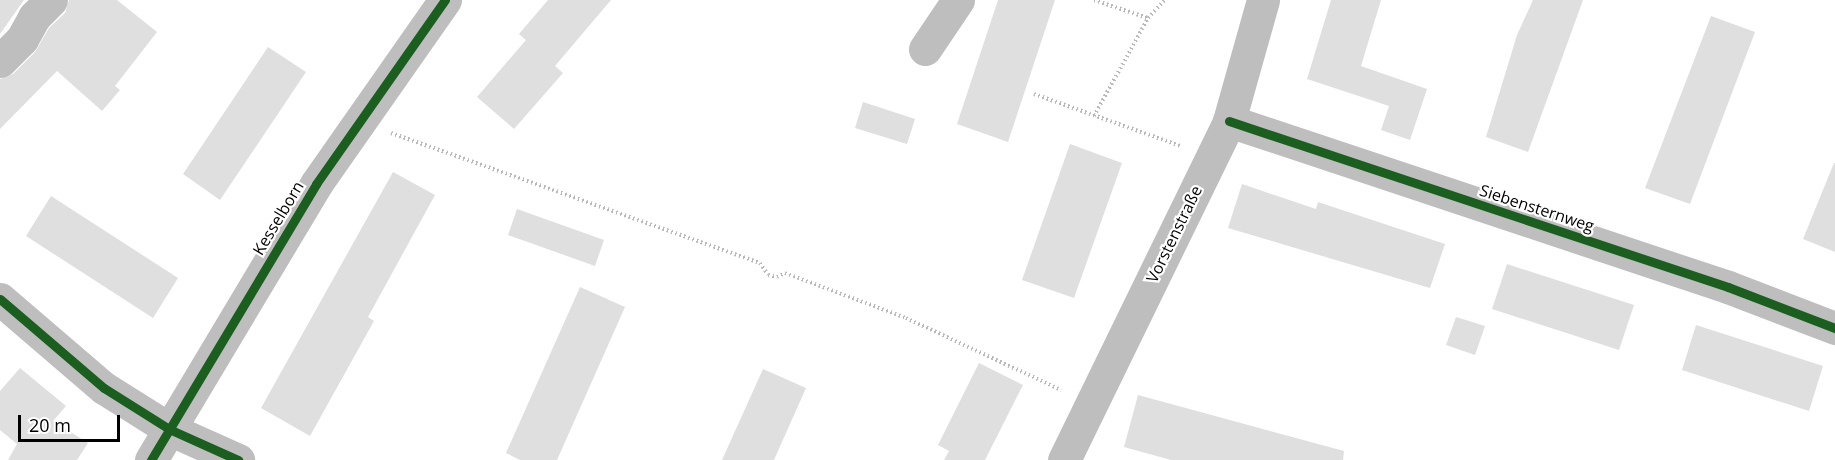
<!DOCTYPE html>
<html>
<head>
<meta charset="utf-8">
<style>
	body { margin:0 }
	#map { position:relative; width:1835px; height:460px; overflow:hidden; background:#fff; font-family:"Open Sans",sans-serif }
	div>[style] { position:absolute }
	.building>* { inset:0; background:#dfdfdf }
	.path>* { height:4px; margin-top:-2px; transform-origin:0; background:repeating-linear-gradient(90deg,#b9b9b9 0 1.5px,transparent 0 4.5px) }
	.minor>* { height:33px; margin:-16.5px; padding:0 16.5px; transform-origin:16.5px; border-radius:16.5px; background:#bebebe }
	.cycleway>* { height:9px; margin:-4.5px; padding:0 4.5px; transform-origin:4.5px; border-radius:4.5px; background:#1b5e20 }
	span { translate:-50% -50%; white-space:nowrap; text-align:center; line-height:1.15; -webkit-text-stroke:4.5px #fff; paint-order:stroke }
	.street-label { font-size:16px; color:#000 }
	.scale { position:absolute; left:18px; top:415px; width:102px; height:27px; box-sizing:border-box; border:3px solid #000; border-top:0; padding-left:8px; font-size:18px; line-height:21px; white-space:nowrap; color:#000; -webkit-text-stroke:4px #fff; paint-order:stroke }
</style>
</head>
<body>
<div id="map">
	<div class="building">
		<i style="clip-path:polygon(0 0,24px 0,0 34px)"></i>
		<i style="clip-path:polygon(69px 0,117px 0,157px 32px,115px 86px,120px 90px,102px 111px,57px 71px,0 129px,0 79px,13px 74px,35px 52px,49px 28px,65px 13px)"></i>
		<i style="clip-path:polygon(548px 0,611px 0,555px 66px,563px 73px,514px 129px,477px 97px,526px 40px,519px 34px)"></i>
		<i style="clip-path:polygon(998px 0,1055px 0,1008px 142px,957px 124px)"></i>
		<i style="clip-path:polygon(1331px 0,1381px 0,1361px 66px,1427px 89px,1410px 140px,1381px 130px,1389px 106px,1307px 79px)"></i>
		<i style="clip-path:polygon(1533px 0,1583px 0,1528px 152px,1486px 137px,1517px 35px)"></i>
		<i style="clip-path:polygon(1711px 16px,1755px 32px,1690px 204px,1645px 188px)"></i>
		<i style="clip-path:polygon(268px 47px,306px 72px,220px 200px,183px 174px)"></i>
		<i style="clip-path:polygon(863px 102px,915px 119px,907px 144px,855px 128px)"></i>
		<i style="clip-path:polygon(1070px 144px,1122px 163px,1074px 298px,1022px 280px)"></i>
		<i style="clip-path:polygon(1834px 163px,1835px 163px,1835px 252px,1803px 239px)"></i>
		<i style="clip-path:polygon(393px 172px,435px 195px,368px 317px,374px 321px,310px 436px,261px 408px)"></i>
		<i style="clip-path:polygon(1242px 184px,1316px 209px,1318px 202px,1445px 244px,1430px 288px,1228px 228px)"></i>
		<i style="clip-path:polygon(51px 196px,178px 278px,153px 318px,26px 236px)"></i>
		<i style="clip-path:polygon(517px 209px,604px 240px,595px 266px,508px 235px)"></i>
		<i style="clip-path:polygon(1507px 264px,1634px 305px,1619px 350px,1492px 309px)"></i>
		<i style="clip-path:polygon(580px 287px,625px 307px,557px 460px,520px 460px,506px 453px)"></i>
		<i style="clip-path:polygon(1456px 317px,1485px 326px,1475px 355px,1446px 345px)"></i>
		<i style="clip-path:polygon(1696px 325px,1823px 366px,1809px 411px,1682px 370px)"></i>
		<i style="clip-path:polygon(979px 363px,1023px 385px,985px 460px,944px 460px,949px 451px,938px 445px)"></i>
		<i style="clip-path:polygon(20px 368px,66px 406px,53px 421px,88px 443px,77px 460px,8px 460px,17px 444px,0 430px,0 391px)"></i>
		<i style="clip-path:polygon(763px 369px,806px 388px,774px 460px,722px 460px)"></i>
		<i style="clip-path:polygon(1138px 395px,1344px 451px,1343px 460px,1171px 460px,1124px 447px)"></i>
	</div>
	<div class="path">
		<i style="left:1094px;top:0;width:57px;rotate:18.4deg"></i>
		<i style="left:1034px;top:94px;width:156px;rotate:19.5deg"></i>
		<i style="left:1094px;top:116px;width:112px;rotate:-61.1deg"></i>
		<i style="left:1148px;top:18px;width:25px;rotate:-47deg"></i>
		<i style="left:391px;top:133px;width:391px;rotate:19.4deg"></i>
		<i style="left:760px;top:263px;width:14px;rotate:56deg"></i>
		<i style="left:768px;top:275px;width:9px;rotate:13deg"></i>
		<i style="left:777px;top:277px;width:9px;rotate:-27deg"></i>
		<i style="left:785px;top:273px;width:129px;rotate:20.4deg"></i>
		<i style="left:906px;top:318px;width:171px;rotate:24.9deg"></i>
	</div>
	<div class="minor">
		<i style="left:925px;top:49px;width:59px;rotate:-56deg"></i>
		<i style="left:0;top:61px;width:31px;rotate:-45deg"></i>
		<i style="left:22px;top:39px;width:25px;rotate:-61deg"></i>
		<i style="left:34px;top:17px;width:24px;rotate:-45deg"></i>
		<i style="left:1229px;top:121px;width:526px;rotate:18.4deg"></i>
		<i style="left:1728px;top:287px;width:115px;rotate:21deg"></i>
		<i style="left:0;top:299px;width:137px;rotate:40.6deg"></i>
		<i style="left:104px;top:388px;width:77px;rotate:32.2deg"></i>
		<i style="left:169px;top:429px;width:76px;rotate:24.2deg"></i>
		<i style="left:151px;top:460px;width:322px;rotate:-59.1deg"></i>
		<i style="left:316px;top:184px;width:225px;rotate:-55deg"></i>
		<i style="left:1064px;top:460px;width:377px;rotate:-64deg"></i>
		<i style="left:1229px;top:121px;width:126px;rotate:-74.3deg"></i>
	</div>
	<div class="cycleway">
		<i style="left:1229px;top:121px;width:526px;rotate:18.4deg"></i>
		<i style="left:1728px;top:287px;width:115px;rotate:21deg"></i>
		<i style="left:0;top:299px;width:137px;rotate:40.6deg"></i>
		<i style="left:104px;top:388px;width:77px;rotate:32.2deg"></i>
		<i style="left:169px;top:429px;width:76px;rotate:24.2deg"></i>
		<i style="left:151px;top:460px;width:322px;rotate:-59.1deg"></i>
		<i style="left:316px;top:184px;width:225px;rotate:-55deg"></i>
	</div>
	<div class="street-label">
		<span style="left:1537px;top:208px;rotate:18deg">Siebensternweg</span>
		<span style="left:278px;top:218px;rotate:-59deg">Kesselborn</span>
		<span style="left:1174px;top:234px;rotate:-64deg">Vorstenstraße</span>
	</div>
	<div class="scale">20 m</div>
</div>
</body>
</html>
